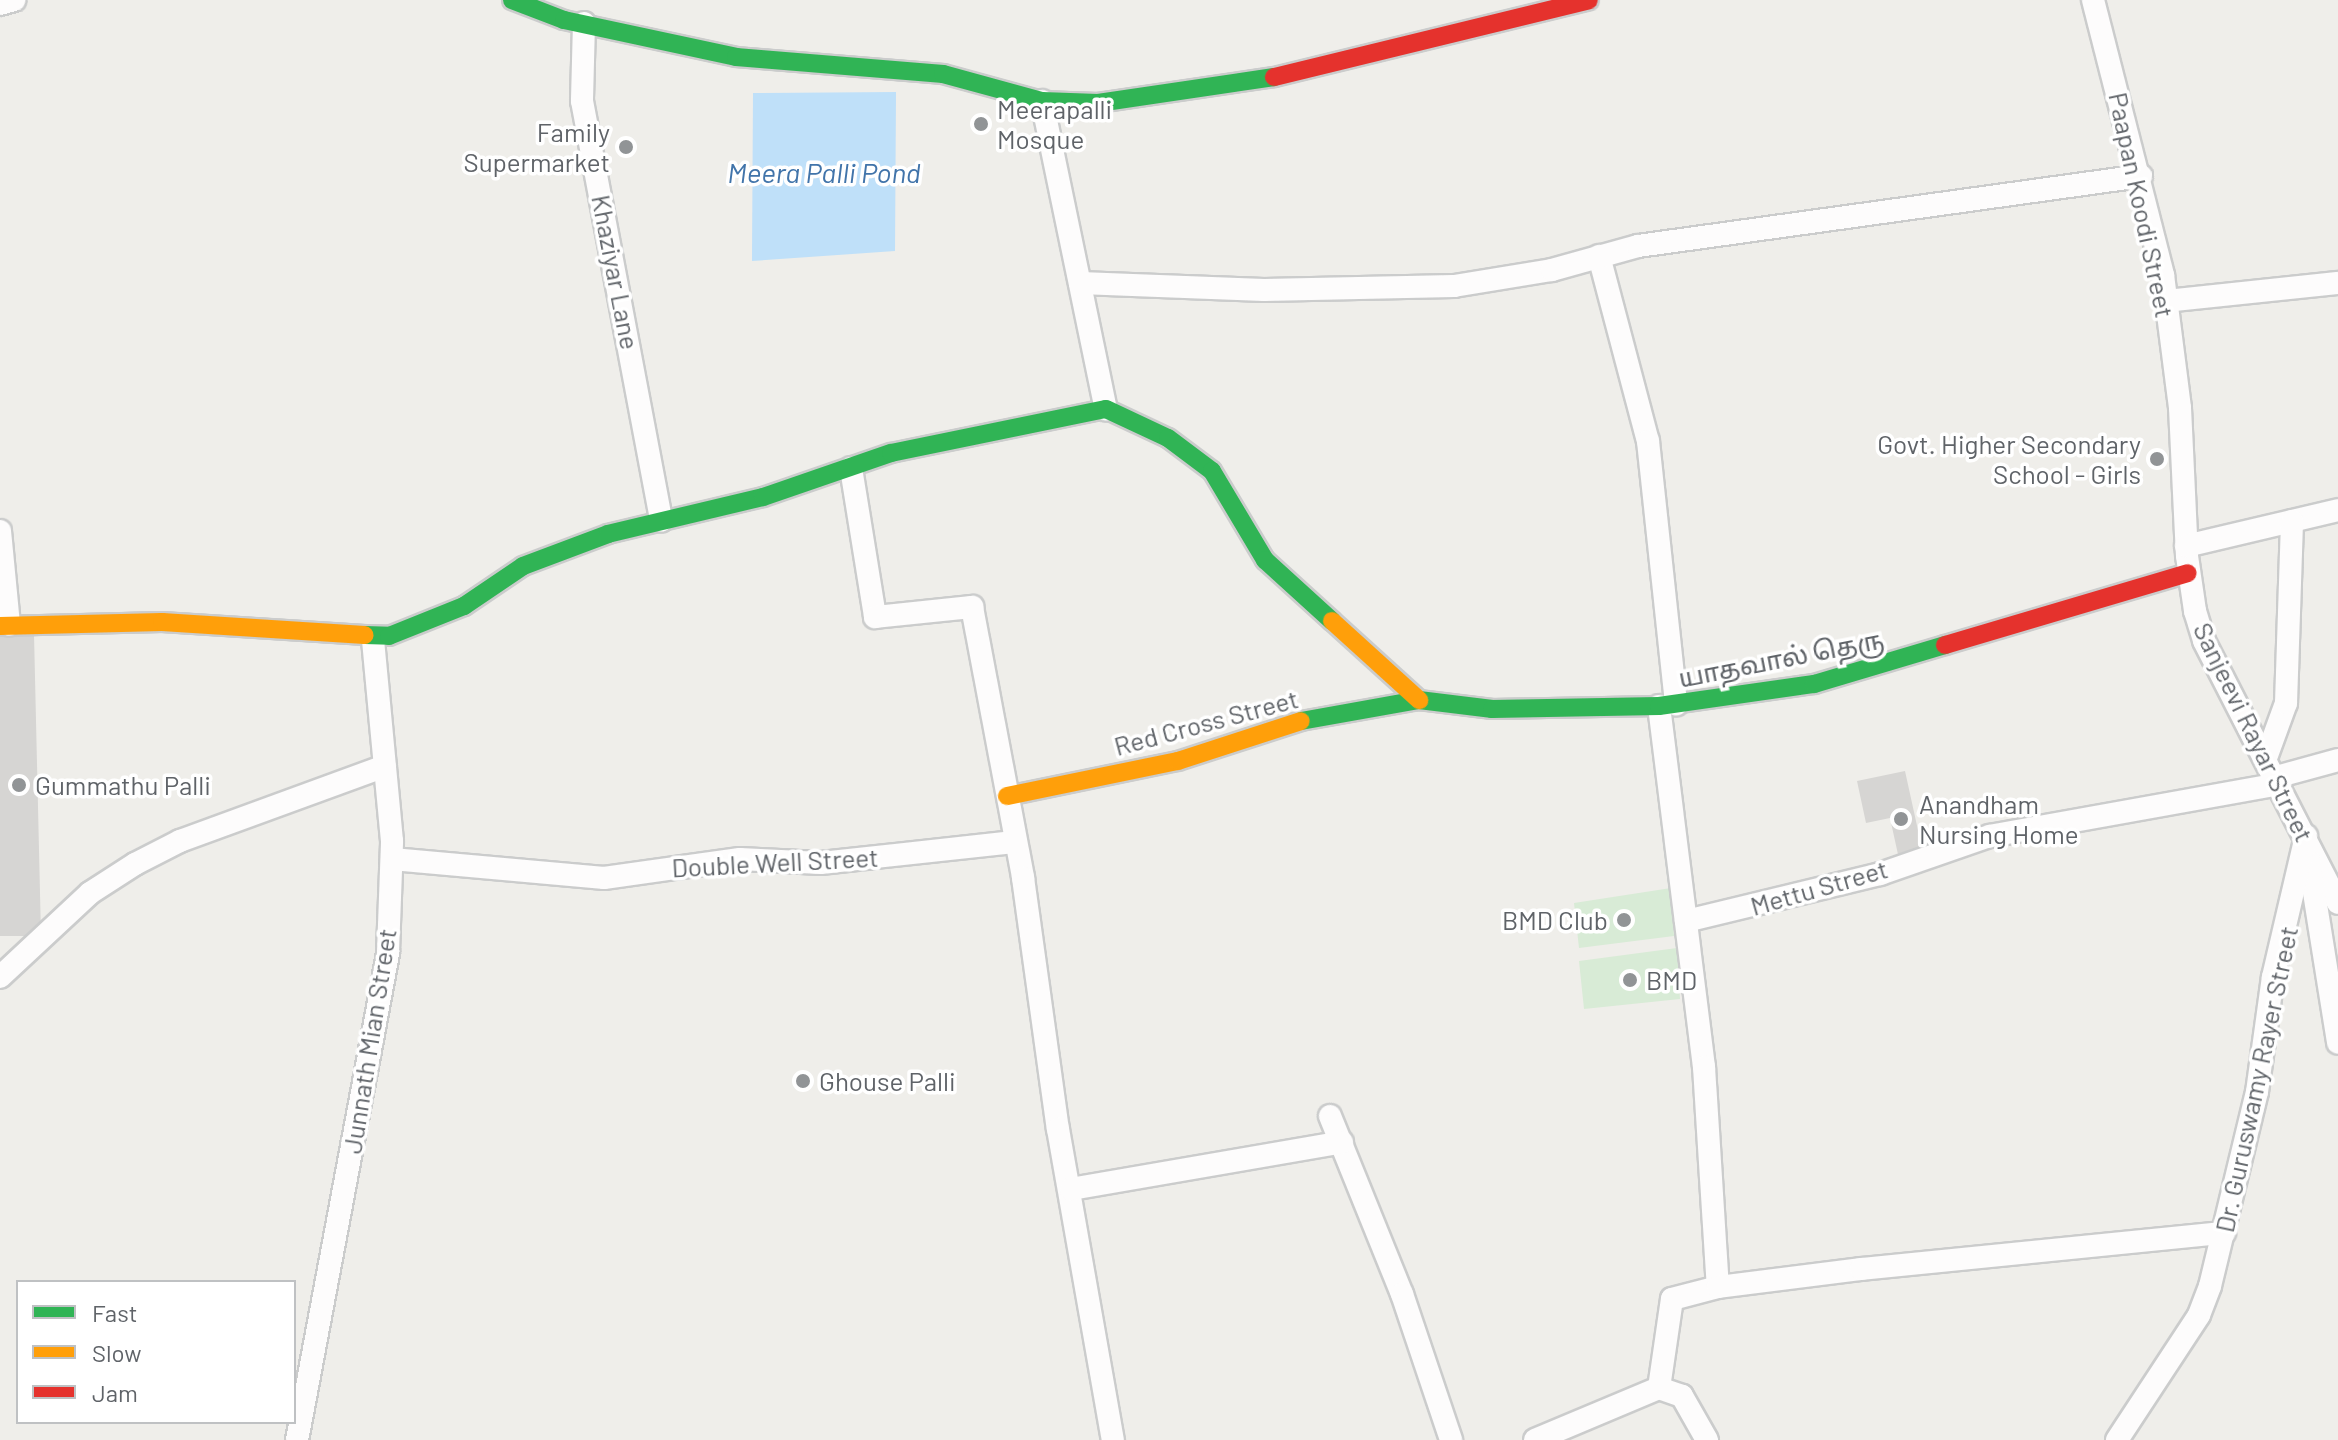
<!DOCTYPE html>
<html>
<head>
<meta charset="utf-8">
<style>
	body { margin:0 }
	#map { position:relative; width:2338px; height:1440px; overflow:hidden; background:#efeeea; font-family:Barlow,"Noto Sans Tamil",sans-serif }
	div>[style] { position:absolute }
	.green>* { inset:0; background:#d8ebd6 }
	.water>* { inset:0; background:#bfe0f9 }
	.building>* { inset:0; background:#d6d5d3 }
	.roads { filter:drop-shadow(2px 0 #cbcccc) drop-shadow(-2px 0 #cbcccc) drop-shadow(0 2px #cbcccc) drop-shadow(0 -2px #cbcccc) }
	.street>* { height:22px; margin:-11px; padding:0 11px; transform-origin:11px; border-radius:11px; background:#fdfcfc }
	.fast>* { height:18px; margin:-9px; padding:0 9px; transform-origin:9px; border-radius:9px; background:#30b455 }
	.slow>* { height:18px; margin:-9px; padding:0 9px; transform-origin:9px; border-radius:9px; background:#ff9f0a }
	.jam>* { height:18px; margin:-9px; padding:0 9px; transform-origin:9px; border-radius:9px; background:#e5322d }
	.dots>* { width:22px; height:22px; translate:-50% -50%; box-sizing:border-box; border:4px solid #fff; border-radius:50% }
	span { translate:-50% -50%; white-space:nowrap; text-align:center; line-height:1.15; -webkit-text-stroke:7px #fff; paint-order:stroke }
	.poi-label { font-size:26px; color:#5f6368 }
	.left { translate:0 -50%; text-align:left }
	.right { translate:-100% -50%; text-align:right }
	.street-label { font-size:26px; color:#5f6368 }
	.water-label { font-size:28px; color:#4174aa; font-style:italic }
	.legend { position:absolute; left:16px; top:1280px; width:280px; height:144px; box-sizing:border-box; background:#fff; border:2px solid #bfc1c3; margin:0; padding:10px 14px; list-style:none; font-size:24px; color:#5f6368 }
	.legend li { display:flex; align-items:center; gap:16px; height:40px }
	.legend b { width:40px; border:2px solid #bfc1c3 }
</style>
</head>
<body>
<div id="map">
	<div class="green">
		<i style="clip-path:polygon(1671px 888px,1674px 936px,1579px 948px,1574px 903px)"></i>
		<i style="clip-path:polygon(1677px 948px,1680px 999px,1584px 1009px,1579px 961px)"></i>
	</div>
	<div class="water">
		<i style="clip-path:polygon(896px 92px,895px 251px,752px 261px,753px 93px)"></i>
	</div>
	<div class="building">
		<i style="clip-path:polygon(0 633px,34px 634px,41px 936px,0 936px)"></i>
		<i style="clip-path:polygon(1905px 771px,1923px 853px,1899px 859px,1890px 818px,1866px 823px,1857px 781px)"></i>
	</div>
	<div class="roads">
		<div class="street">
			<i style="left:2093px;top:0;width:284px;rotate:75.7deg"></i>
			<i style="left:2163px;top:275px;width:134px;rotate:82.7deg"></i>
			<i style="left:2180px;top:408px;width:148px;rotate:87.3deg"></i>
			<i style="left:2187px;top:556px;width:56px;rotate:81.7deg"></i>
			<i style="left:2195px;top:611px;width:31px;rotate:73deg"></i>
			<i style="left:2204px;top:641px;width:294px;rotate:62.9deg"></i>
			<i style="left:0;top:4px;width:15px;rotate:-16deg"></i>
			<i style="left:584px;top:23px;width:78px;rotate:91.5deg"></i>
			<i style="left:582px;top:101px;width:427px;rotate:79.3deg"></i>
			<i style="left:1042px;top:101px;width:315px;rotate:78.3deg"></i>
			<i style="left:1599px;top:256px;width:191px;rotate:75.2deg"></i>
			<i style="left:1648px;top:441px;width:265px;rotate:83.9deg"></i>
			<i style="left:1080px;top:283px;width:184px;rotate:2.2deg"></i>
			<i style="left:1264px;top:290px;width:190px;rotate:-1.2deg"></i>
			<i style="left:1454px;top:286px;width:99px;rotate:-9.3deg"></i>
			<i style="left:1552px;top:270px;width:89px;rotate:-15.6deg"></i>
			<i style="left:1638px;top:246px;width:508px;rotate:-7.92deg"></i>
			<i style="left:2166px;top:301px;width:173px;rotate:-6deg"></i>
			<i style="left:851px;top:468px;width:151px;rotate:80.8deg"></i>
			<i style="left:875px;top:617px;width:98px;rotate:-5.9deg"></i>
			<i style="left:972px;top:607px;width:276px;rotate:79.3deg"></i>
			<i style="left:1023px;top:878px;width:253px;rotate:82.1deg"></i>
			<i style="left:1058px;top:1129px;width:316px;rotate:80deg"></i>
			<i style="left:0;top:531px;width:94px;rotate:84.5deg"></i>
			<i style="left:2186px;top:546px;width:156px;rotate:-13.3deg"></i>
			<i style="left:1659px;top:706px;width:364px;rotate:82.9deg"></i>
			<i style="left:1704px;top:1067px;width:220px;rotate:86.4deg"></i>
			<i style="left:2266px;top:758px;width:59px;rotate:-70deg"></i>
			<i style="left:2286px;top:703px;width:182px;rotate:-88.1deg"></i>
			<i style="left:2276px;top:777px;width:64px;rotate:-15.3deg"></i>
			<i style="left:392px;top:859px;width:213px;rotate:5.1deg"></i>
			<i style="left:604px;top:878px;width:137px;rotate:-8deg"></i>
			<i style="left:740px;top:859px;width:81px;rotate:2.8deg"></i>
			<i style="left:821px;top:863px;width:194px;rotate:-6.2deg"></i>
			<i style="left:2309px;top:861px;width:184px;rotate:80.9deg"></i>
			<i style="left:1686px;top:921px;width:200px;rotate:-13.6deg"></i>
			<i style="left:1880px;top:874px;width:116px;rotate:-19.1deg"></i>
			<i style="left:1990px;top:836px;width:295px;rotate:-10.2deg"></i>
			<i style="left:0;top:977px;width:123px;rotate:-43deg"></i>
			<i style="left:90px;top:893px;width:54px;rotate:-32.8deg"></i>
			<i style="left:135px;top:864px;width:51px;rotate:-27.1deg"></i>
			<i style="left:180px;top:841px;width:218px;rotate:-20.1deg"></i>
			<i style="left:1330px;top:1116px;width:192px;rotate:68deg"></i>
			<i style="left:1402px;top:1294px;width:154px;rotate:71.4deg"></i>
			<i style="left:1071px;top:1189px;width:275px;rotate:-9.8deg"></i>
			<i style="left:297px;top:1440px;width:496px;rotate:-79.4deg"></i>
			<i style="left:388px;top:952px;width:111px;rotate:-87.9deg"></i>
			<i style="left:392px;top:841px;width:203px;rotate:-95.4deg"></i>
			<i style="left:1535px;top:1440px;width:134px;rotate:-22.8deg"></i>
			<i style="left:1707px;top:1440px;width:51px;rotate:-119.6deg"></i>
			<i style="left:1682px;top:1396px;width:24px;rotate:-161deg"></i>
			<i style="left:1659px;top:1388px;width:90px;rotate:-81.7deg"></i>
			<i style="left:1672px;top:1299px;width:48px;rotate:-14.6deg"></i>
			<i style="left:1718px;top:1287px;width:144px;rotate:-7.2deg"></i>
			<i style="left:1861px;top:1269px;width:365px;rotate:-5.7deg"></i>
			<i style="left:2117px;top:1440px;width:149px;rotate:-56.7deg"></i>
			<i style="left:2199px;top:1315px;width:31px;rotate:-69deg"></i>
			<i style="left:2210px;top:1286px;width:200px;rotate:-76.4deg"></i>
			<i style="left:2257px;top:1092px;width:116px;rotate:-82.1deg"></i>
			<i style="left:2273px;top:977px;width:145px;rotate:-76.8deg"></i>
		</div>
		<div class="fast">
			<i style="left:512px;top:0;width:56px;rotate:21deg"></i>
			<i style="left:564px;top:20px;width:176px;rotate:12.1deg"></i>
			<i style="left:736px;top:57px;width:208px;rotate:4.7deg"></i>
			<i style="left:943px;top:74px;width:103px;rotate:15.3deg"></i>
			<i style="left:1042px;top:101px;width:56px;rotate:2deg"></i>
			<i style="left:1098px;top:103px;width:178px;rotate:-8.4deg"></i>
			<i style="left:365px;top:635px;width:24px;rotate:2deg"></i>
			<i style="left:389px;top:636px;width:81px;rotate:-21.8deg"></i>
			<i style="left:464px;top:606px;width:71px;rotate:-34.1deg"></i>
			<i style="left:523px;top:566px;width:91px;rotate:-20.6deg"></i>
			<i style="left:608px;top:534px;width:159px;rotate:-13.4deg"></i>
			<i style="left:763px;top:497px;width:135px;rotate:-19deg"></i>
			<i style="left:891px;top:453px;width:219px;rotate:-11.6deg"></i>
			<i style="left:1106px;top:409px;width:68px;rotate:25.1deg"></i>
			<i style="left:1168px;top:438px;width:55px;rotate:36.9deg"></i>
			<i style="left:1212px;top:471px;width:104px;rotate:59.2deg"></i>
			<i style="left:1265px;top:560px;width:91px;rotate:42.3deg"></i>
			<i style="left:1301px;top:721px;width:120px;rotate:-10.1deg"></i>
			<i style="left:1419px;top:700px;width:74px;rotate:7deg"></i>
			<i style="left:1492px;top:709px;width:167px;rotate:-1deg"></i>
			<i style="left:1659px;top:706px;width:157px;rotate:-8.1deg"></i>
			<i style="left:1814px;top:684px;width:137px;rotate:-16.6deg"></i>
		</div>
		<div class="slow">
			<i style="left:1332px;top:621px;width:118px;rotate:42.2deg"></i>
			<i style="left:0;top:626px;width:162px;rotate:-1.4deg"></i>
			<i style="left:162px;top:622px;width:203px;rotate:3.7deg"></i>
			<i style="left:1007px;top:796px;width:175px;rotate:-11.6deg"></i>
			<i style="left:1178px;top:761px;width:129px;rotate:-18deg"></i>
		</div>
		<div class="jam">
			<i style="left:1274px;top:77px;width:324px;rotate:-13.7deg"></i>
			<i style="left:1945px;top:645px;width:253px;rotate:-16.5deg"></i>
		</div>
	</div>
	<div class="dots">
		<i style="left:981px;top:124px;background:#919496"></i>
		<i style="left:626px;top:147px;background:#919496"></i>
		<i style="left:2157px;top:459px;background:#919496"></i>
		<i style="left:19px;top:785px;background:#919496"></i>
		<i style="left:1901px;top:819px;background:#919496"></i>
		<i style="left:1624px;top:920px;background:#919496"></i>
		<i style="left:1630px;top:980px;background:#919496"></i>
		<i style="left:803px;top:1081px;background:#919496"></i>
	</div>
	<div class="poi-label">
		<span class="left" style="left:997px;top:124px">Meerapalli<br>Mosque</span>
		<span class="right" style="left:610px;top:147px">Family<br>Supermarket</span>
		<span class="right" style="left:2141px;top:459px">Govt. Higher Secondary<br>School - Girls</span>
		<span class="left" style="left:35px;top:785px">Gummathu Palli</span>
		<span class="left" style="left:1919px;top:819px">Anandham<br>Nursing Home</span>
		<span class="right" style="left:1608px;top:920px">BMD Club</span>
		<span class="left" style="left:1646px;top:980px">BMD</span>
		<span class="left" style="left:819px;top:1081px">Ghouse Palli</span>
	</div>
	<div class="street-label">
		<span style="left:2142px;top:205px;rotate:78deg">Paapan Koodi Street</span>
		<span style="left:616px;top:272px;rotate:79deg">Khaziyar Lane</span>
		<span style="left:1781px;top:658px;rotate:-11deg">யாதவால் தெரு</span>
		<span style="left:1206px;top:722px;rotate:-15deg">Red Cross Street</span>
		<span style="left:2254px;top:732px;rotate:64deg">Sanjeevi Rayar Street</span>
		<span style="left:775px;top:862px;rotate:-3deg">Double Well Street</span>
		<span style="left:1819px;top:887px;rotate:-16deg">Mettu Street</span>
		<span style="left:369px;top:1041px;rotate:-81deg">Junnath Mian Street</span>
		<span style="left:2256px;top:1079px;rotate:-78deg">Dr. Guruswamy Rayer Street</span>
	</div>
	<div class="water-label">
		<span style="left:824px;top:172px">Meera Palli Pond</span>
	</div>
	<ul class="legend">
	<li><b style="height:10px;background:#30b455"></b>Fast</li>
	<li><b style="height:10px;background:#ff9f0a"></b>Slow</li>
	<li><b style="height:10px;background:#e5322d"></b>Jam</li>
	</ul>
</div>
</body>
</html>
